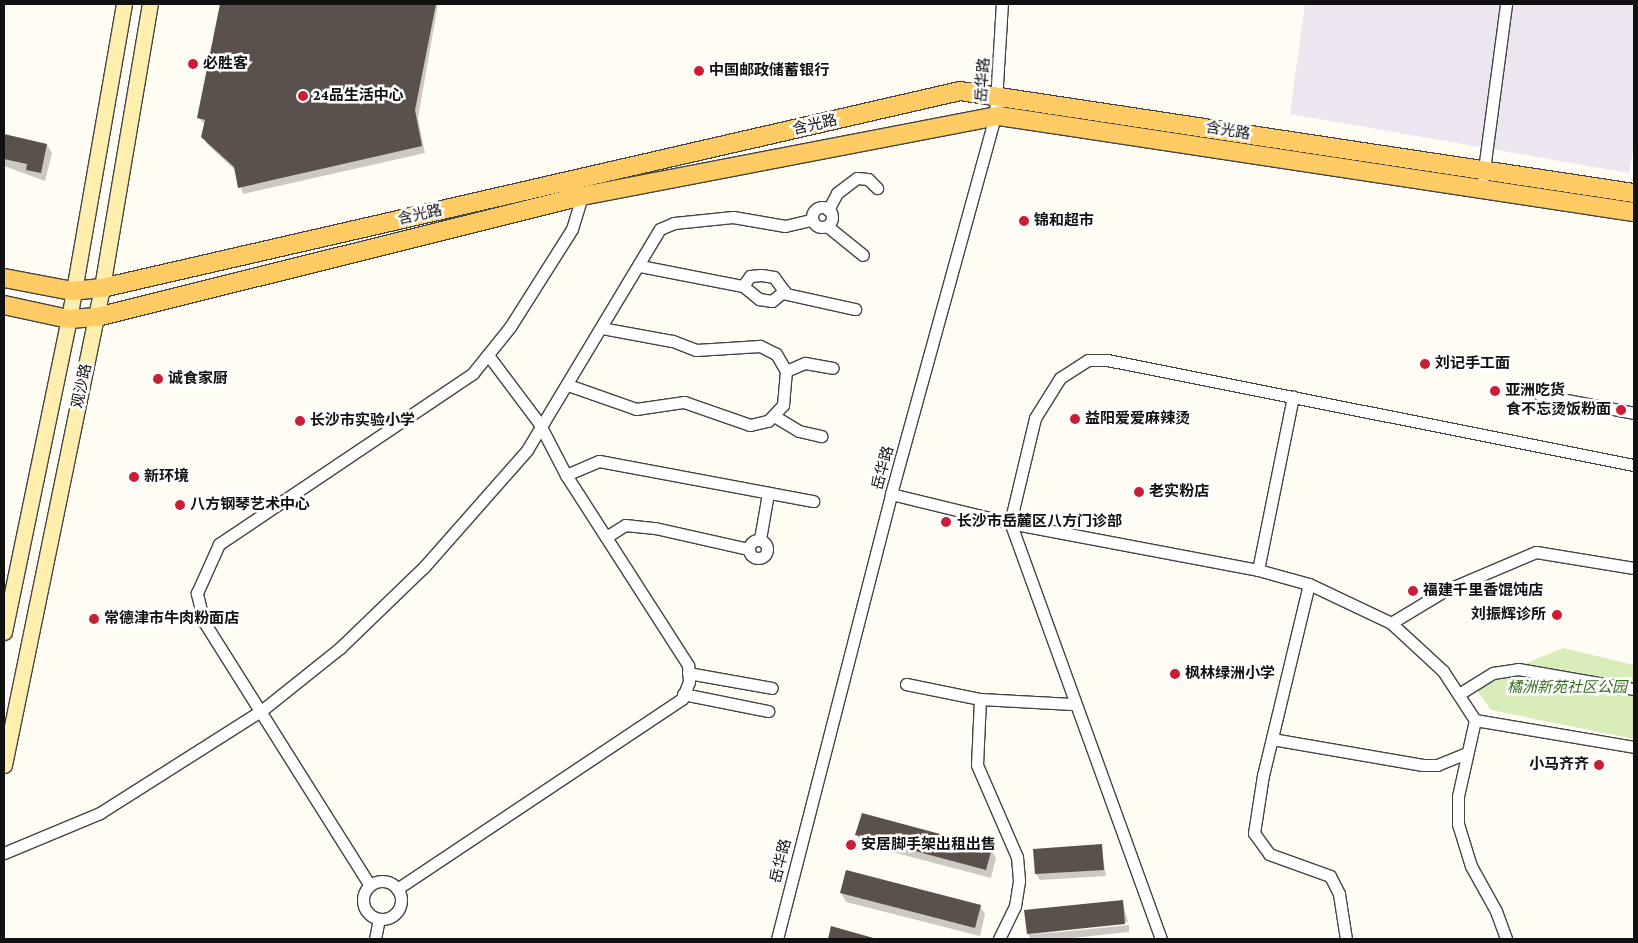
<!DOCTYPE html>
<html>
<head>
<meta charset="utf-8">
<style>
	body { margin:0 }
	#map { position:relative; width:1638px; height:943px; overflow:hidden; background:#fffcf4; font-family:"Crimson Pro","Noto Sans SC",serif }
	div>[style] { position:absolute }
	.industrial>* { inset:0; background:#ede5ef }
	.green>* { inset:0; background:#d9edba }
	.shadow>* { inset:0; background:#0003 }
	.building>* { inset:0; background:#5a504c }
	.roads { filter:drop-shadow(1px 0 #444) drop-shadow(-1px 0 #444) drop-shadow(0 1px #444) drop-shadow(0 -1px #444) }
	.minor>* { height:11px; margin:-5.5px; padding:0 5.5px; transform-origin:5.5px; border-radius:5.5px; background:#fff }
	.minor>.ring { margin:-5.5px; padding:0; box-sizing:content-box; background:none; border:11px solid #fff; border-radius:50% }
	.secondary>* { height:15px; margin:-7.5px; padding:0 7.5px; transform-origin:7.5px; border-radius:7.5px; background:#ffefaf }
	.primary>* { height:18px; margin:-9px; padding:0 9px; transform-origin:9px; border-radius:9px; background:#ffcb64 }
	.dots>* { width:14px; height:14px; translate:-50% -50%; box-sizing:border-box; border:2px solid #fff; border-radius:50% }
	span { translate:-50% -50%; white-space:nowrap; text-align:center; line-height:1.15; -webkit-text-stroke:5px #fff; paint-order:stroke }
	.poi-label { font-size:15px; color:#111; font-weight:700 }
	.left { translate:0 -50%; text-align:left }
	.right { translate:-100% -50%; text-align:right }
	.street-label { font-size:15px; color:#111 }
	.park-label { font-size:15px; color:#346e1b; font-style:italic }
	.frame { position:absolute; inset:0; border:5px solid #111; pointer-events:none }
</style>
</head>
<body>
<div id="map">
	<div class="industrial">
		<i style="clip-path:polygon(1305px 4px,1634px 4px,1634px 144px,1629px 173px,1290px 114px)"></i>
	</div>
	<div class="green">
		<i style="clip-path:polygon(1563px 648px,1634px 665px,1634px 739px,1491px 710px,1473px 685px)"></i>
	</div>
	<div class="shadow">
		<i style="clip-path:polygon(221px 4px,438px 4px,418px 118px,425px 153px,243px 194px,236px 171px,206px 143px,205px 125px,198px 117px)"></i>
		<i style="clip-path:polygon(4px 135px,47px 145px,52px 153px,45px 181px,4px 166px)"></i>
		<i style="clip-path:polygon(857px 835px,991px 849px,996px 858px,991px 878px,862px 844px)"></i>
		<i style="clip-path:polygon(1101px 846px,1106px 876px,1040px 880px,1036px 874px,1035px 851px)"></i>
		<i style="clip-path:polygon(841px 893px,980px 906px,985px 914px,980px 936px,846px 902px)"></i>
		<i style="clip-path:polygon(1122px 901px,1128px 922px,1030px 935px,1129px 925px,1129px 932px,1063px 939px,1031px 939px,1028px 934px,1026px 911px)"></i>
	</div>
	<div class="building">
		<i style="clip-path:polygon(220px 4px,436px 4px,415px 110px,422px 146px,238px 188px,234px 167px,201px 137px,205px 120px,197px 118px)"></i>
		<i style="clip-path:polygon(4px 134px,47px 144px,41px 173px,26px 170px,27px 164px,4px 159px)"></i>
		<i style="clip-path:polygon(862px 813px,992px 848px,986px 870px,855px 835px)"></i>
		<i style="clip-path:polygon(1102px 844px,1104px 870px,1035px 874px,1033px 849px)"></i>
		<i style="clip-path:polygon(846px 870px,981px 905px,975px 928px,840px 893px)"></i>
		<i style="clip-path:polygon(1123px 900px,1125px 924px,1027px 934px,1024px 910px)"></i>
		<i style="clip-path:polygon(831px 926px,877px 939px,828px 939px)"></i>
	</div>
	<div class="roads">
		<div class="minor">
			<i style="left:1483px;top:177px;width:175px;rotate:-82.4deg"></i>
			<i class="ring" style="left:812px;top:207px;width:9px;height:9px"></i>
			<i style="left:828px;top:210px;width:19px;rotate:-62deg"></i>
			<i style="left:837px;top:193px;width:25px;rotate:-37deg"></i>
			<i style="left:857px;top:178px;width:11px;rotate:5deg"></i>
			<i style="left:868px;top:179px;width:13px;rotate:45deg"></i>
			<i style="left:827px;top:226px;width:46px;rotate:38.9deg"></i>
			<i style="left:640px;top:266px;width:105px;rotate:11deg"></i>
			<i style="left:743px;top:286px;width:21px;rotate:39deg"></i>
			<i style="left:759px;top:299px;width:13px;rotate:9deg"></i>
			<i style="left:772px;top:301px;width:16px;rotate:-40deg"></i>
			<i style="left:784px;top:291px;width:17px;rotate:-126deg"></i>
			<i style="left:774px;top:277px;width:13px;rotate:-171deg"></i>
			<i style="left:761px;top:275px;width:11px;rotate:175deg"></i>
			<i style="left:750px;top:276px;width:12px;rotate:125deg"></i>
			<i style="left:782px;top:293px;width:75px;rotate:12.4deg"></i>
			<i style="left:786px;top:371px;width:21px;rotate:-23deg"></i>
			<i style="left:805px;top:363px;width:28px;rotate:10deg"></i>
			<i style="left:568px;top:385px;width:72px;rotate:19.4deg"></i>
			<i style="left:636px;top:409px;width:49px;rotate:-8.3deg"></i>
			<i style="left:684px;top:402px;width:70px;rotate:19.2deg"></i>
			<i style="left:750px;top:425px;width:18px;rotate:-13deg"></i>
			<i style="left:768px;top:421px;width:22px;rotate:-47deg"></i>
			<i style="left:783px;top:405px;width:34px;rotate:-85deg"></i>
			<i style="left:786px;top:371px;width:20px;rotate:-120deg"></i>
			<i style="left:776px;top:354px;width:18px;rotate:-153deg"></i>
			<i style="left:760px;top:346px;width:64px;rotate:176.4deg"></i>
			<i style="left:696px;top:350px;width:26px;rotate:-159deg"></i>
			<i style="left:672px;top:341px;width:71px;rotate:-169.5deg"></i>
			<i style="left:1540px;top:395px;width:96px;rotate:10.8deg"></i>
			<i style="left:774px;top:416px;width:29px;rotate:31deg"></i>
			<i style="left:799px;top:431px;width:23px;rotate:13deg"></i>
			<i style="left:566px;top:475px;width:36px;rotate:-23deg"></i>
			<i style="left:599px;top:461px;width:218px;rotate:10.6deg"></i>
			<i style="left:891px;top:494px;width:122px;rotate:13.7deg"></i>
			<i style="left:1010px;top:523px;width:252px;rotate:10.7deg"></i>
			<i style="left:1258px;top:570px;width:53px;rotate:15.4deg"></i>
			<i style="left:1309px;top:584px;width:91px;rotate:25.4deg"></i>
			<i style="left:1391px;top:623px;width:71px;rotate:42.7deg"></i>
			<i style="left:1443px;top:671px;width:59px;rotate:56.9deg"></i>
			<i style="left:1475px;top:720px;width:161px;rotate:9.6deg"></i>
			<i style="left:606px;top:537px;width:22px;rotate:-32deg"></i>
			<i style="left:625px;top:525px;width:30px;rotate:6deg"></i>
			<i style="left:655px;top:528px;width:95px;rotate:12.7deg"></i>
			<i style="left:760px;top:539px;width:47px;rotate:-80.1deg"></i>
			<i class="ring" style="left:749px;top:540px;width:7px;height:7px"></i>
			<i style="left:1258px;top:570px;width:177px;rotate:-78.6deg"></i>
			<i style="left:1309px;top:584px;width:196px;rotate:103.5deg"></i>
			<i style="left:1263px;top:775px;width:59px;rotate:98.8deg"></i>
			<i style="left:1254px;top:833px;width:26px;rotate:54deg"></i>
			<i style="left:1269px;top:854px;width:65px;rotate:19.8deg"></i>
			<i style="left:1330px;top:876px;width:20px;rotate:63deg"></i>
			<i style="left:1339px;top:894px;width:46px;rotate:81.2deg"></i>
			<i style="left:1391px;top:623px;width:62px;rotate:-31.1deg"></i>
			<i style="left:1444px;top:591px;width:100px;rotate:-23deg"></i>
			<i style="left:1536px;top:552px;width:99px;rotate:9.3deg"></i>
			<i style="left:688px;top:673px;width:85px;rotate:10.1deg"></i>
			<i style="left:906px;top:684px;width:76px;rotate:11.5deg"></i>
			<i style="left:980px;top:699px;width:92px;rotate:3.1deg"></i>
			<i style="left:683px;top:694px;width:87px;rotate:11.3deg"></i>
			<i style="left:1459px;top:694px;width:40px;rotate:-32deg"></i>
			<i style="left:1493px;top:673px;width:25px;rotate:-9deg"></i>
			<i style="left:1518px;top:669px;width:118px;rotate:9.8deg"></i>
			<i style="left:980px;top:699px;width:66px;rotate:92.6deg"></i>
			<i style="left:977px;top:765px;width:100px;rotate:66.5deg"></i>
			<i style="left:1017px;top:857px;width:24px;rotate:85deg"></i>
			<i style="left:1019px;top:881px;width:25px;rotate:99deg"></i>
			<i style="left:1015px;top:906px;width:37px;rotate:116deg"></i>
			<i style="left:1475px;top:720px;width:78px;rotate:102.6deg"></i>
			<i style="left:1458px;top:796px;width:28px;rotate:90deg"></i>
			<i style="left:1458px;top:824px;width:44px;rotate:72.8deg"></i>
			<i style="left:1471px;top:866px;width:51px;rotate:60.9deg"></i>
			<i style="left:1496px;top:911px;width:30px;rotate:70deg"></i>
			<i style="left:1272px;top:739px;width:153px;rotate:9.8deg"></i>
			<i style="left:1423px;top:765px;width:14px"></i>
			<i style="left:1437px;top:765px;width:32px;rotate:-22deg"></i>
			<i style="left:4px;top:853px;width:104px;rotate:-22.6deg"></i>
			<i style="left:100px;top:813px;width:191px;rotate:-32.4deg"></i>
			<i style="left:261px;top:711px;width:101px;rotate:-38.6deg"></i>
			<i style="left:340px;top:648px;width:117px;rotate:-44deg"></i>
			<i style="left:424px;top:567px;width:156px;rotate:-48.6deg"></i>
			<i style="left:527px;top:450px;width:258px;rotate:-59deg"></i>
			<i style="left:660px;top:229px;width:15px;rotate:-23deg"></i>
			<i style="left:674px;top:223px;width:59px;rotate:-5.8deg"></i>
			<i style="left:733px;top:217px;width:53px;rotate:9.8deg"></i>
			<i style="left:785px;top:226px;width:28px;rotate:-13deg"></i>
			<i class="ring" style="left:363px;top:881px;width:27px;height:27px"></i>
			<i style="left:369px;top:884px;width:310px;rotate:-122.2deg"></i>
			<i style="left:204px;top:622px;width:30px;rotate:-104deg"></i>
			<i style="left:197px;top:593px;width:54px;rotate:-65.8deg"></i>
			<i style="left:219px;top:544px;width:306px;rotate:-33.9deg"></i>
			<i style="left:473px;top:373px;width:59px;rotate:-51.2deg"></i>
			<i style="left:510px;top:327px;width:116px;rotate:-57.7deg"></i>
			<i style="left:572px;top:229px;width:34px;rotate:-73deg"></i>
			<i style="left:397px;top:889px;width:343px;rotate:-33.7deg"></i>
			<i style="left:682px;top:699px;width:18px;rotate:-68deg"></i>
			<i style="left:689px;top:682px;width:17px;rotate:-93deg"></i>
			<i style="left:688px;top:665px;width:226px;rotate:-122.7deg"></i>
			<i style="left:566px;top:475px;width:59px;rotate:-117.4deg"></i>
			<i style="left:539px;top:423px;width:85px;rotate:-126.9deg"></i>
			<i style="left:375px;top:939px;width:20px;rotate:-79deg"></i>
			<i style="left:777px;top:939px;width:459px;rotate:-75.6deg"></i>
			<i style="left:891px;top:494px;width:391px;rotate:-74.6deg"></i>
			<i style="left:995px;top:117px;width:113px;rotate:-86.5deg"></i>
			<i style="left:1161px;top:939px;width:443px;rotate:-109.9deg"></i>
			<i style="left:1010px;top:523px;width:108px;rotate:-76.6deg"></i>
			<i style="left:1035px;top:418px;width:47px;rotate:-58deg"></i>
			<i style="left:1060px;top:378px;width:33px;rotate:-33deg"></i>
			<i style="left:1088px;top:360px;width:19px"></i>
			<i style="left:1107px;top:360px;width:537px;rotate:11.27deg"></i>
		</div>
		<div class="secondary">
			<i style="left:4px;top:632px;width:320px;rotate:-78.3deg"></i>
			<i style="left:69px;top:319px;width:320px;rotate:-80.1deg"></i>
			<i style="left:4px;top:765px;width:482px;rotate:-78.4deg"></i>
			<i style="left:101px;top:293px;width:293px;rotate:-80.4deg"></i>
		</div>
		<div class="primary">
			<i style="left:4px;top:278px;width:69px;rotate:10.8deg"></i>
			<i style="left:72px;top:291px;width:30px;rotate:-6deg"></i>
			<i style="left:102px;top:288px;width:880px;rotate:-12.93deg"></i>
			<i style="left:960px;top:91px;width:682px;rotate:8.61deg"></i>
			<i style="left:4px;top:305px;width:66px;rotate:12.2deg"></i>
			<i style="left:69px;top:319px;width:28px;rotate:-4deg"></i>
			<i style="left:97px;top:317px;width:500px;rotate:-14deg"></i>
			<i style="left:582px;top:196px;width:425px;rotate:-10.9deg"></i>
			<i style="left:999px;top:116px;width:642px;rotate:8.6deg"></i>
		</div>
	</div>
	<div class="dots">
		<i style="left:193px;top:64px;background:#cb1e36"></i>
		<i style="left:699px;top:71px;background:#cb1e36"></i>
		<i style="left:303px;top:96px;background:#cb1e36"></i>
		<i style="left:1024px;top:221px;background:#cb1e36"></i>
		<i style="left:1425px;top:364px;background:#cb1e36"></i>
		<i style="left:158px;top:379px;background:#cb1e36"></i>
		<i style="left:1495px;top:391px;background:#cb1e36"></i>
		<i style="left:1621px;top:410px;background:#cb1e36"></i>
		<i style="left:1075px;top:419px;background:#cb1e36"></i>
		<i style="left:300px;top:421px;background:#cb1e36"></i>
		<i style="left:134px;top:477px;background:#cb1e36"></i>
		<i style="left:1139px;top:492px;background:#cb1e36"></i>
		<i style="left:180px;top:505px;background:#cb1e36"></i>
		<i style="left:946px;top:522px;background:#cb1e36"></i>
		<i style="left:1413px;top:591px;background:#cb1e36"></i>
		<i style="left:1557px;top:615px;background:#cb1e36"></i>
		<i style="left:94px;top:619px;background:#cb1e36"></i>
		<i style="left:1175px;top:674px;background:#cb1e36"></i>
		<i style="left:1599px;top:765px;background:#cb1e36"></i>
		<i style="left:851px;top:845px;background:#cb1e36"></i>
	</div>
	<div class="poi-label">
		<span class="left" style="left:203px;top:64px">必胜客</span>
		<span class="left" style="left:709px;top:71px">中国邮政储蓄银行</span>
		<span class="left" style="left:313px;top:96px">24品生活中心</span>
		<span class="left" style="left:1034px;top:221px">锦和超市</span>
		<span class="left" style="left:1435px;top:364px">刘记手工面</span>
		<span class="left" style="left:168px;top:379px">诚食家厨</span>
		<span class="left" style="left:1505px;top:391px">亚洲吃货</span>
		<span class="right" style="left:1611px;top:410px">食不忘烫饭粉面</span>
		<span class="left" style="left:1085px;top:419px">益阳爱爱麻辣烫</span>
		<span class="left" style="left:310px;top:421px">长沙市实验小学</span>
		<span class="left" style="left:144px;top:477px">新环境</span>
		<span class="left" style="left:1149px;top:492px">老实粉店</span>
		<span class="left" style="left:190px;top:505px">八方钢琴艺术中心</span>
		<span class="left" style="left:957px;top:522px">长沙市岳麓区八方门诊部</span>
		<span class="left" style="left:1423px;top:591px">福建千里香馄饨店</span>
		<span class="right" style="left:1546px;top:615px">刘振辉诊所</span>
		<span class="left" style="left:104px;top:619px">常德津市牛肉粉面店</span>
		<span class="left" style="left:1185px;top:674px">枫林绿洲小学</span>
		<span class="right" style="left:1589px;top:765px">小马齐齐</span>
		<span class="left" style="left:861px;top:845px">安居脚手架出租出售</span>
	</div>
	<div class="street-label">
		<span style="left:983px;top:80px;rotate:-86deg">岳华路</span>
		<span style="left:815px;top:125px;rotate:-13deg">含光路</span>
		<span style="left:1228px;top:131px;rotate:9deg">含光路</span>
		<span style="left:420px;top:215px;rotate:-13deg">含光路</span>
		<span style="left:82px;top:386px;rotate:-78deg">观沙路</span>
		<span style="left:883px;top:468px;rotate:-75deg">岳华路</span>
		<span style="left:781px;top:861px;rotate:-76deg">岳华路</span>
	</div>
	<div class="park-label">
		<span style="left:1567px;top:688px">橘洲新苑社区公园</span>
	</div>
	<div class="frame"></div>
</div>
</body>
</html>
